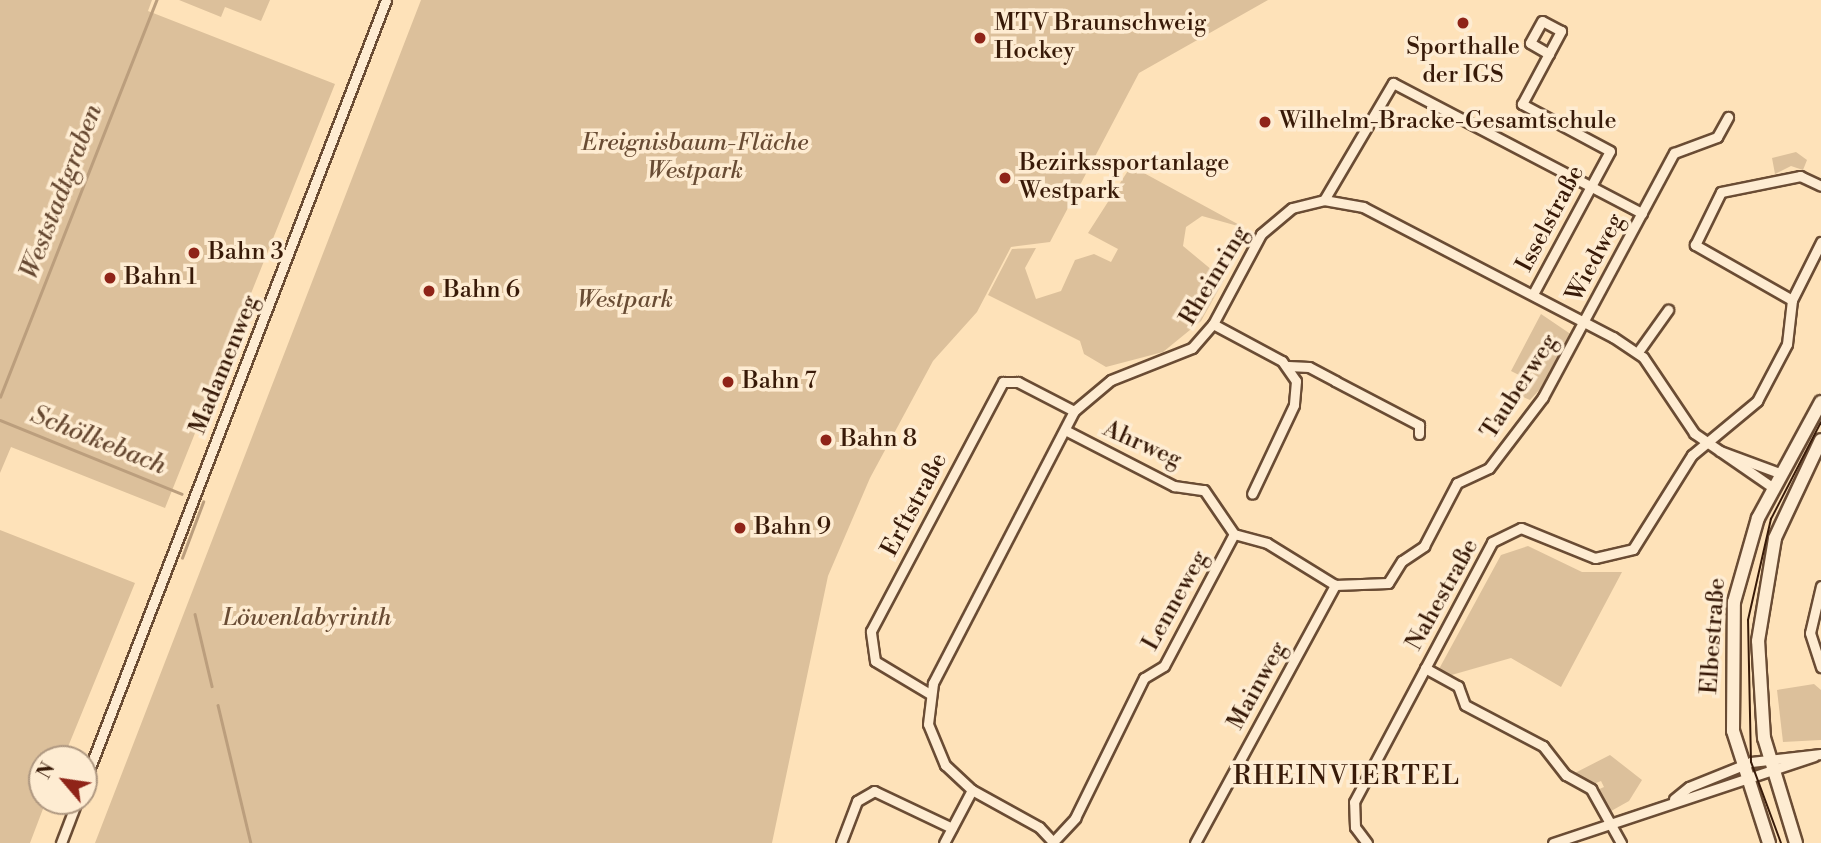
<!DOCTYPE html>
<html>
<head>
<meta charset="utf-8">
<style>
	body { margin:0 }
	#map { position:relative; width:1821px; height:843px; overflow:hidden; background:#fee2b9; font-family:"Libre Bodoni",serif }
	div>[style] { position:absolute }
	.green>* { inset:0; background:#dcc09b }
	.stream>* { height:2.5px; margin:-1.25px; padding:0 1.25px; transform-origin:1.25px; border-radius:1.25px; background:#bb9e7d }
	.roads { filter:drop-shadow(2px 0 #6a4c34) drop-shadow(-2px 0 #6a4c34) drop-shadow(0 2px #6a4c34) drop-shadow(0 -2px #6a4c34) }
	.street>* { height:9px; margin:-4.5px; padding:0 4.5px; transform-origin:4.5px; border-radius:4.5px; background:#feecd2 }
	.secondary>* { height:12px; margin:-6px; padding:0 6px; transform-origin:6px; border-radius:6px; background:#feecd2 }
	.tram>* { height:2px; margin:-1px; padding:0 1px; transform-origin:1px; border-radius:1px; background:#381a08 }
	.dots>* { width:19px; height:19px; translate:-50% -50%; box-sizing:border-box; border:4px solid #feecd2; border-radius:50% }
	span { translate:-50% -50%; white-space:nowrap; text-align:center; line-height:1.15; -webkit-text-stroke:7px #feecd2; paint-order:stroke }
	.poi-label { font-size:24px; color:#381a08 }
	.left { translate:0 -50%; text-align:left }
	.park-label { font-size:24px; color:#694c34; font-style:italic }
	.street-label { font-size:24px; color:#381a08 }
	.water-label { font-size:26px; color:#664831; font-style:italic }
	.neighbourhood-label { font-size:26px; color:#381a08; letter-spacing:2px }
	.north { position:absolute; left:28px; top:745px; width:70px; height:70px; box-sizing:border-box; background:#feecd2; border:2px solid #af9881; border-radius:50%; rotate:299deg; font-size:19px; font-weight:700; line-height:28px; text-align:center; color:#381a08 }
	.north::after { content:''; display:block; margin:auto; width:24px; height:32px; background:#8f2418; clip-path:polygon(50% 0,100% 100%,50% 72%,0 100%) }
</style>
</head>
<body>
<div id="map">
	<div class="green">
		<i style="clip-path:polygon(0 0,152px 0,148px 11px,335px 84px,165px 508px,11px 447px,0 473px)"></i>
		<i style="clip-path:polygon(179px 0,270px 0,261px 21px,225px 7px,221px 17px)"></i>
		<i style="clip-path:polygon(421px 0,1268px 0,1139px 73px,1050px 242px,1011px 247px,977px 312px,933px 361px,870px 478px,828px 576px,772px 843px,95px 843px)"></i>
		<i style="clip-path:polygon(1796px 152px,1807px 160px,1803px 170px,1791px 166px,1775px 174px,1772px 158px)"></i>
		<i style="clip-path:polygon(1131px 166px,1245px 228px,1202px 216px,1186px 227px,1183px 246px,1224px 280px,1201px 321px,1163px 352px,1106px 367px,1084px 354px,1080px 341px,988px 295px,1012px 249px,1036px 248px,1025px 268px,1036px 299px,1061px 291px,1075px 260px,1094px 254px,1111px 262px,1118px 249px,1088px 233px)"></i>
		<i style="clip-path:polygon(1541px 314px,1572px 335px,1552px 376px,1530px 400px,1514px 393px,1523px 377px,1511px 371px)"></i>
		<i style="clip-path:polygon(0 530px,135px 583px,63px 759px,42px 759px,46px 801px,30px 843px,0 843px)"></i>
		<i style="clip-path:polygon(1528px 546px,1582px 572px,1622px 572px,1561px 687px,1511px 658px,1448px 676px,1439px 669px,1501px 555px)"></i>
		<i style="clip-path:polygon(1814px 684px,1821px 690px,1821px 740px,1783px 742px,1777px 690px)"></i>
		<i style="clip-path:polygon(1610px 755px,1642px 780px,1629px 801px,1604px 815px,1595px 791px,1604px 787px,1601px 781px,1591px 785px,1571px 775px)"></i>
	</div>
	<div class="stream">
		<i style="left:0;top:397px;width:427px;rotate:-68.5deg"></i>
		<i style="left:0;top:420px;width:196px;rotate:22.1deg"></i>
		<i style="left:182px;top:558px;width:60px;rotate:-69.4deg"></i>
		<i style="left:195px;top:614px;width:74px;rotate:76.7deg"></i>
		<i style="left:218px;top:705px;width:142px;rotate:76.6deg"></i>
	</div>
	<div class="roads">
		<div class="street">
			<i style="left:1324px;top:200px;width:136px;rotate:-59.5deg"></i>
			<i style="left:1393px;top:83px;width:281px;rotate:27.6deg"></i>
			<i style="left:1533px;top:294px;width:162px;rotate:-61.7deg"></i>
			<i style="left:1610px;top:151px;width:100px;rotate:-151.9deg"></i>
			<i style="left:1522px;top:104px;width:83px;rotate:-61.9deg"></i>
			<i style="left:1561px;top:31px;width:21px;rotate:-152deg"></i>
			<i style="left:1542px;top:21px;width:25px;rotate:119deg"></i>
			<i style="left:1530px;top:43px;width:22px;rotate:30deg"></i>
			<i style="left:1792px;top:300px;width:112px;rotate:-150.4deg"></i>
			<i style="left:1695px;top:245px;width:59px;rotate:-63.9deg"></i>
			<i style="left:1721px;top:192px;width:81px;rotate:-11.4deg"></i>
			<i style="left:1800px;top:176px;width:23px;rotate:25deg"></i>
			<i style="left:1213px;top:324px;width:78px;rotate:28.2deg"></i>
			<i style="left:1282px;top:361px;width:24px;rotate:55deg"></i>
			<i style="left:1296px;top:381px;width:24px;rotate:95deg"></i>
			<i style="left:1294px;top:405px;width:98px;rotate:115.3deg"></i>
			<i style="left:1638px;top:352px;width:52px;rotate:-54.5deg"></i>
			<i style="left:1288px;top:366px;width:21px;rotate:3deg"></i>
			<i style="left:1309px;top:367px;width:30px;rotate:28deg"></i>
			<i style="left:1335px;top:381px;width:95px;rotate:27.6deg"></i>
			<i style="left:1419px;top:425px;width:9px;rotate:90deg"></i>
			<i style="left:1065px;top:430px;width:123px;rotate:27.2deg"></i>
			<i style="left:1174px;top:486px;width:30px;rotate:8deg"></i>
			<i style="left:1204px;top:490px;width:53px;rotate:55.7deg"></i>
			<i style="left:1234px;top:534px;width:34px;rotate:15deg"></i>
			<i style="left:1267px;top:543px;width:80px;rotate:31.7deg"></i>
			<i style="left:1720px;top:451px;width:63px;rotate:20.4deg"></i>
			<i style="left:1335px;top:585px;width:53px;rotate:-2.2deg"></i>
			<i style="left:1388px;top:583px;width:26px;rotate:-58deg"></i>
			<i style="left:1402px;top:561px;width:27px;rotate:-34deg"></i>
			<i style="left:1424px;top:546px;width:71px;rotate:-62.4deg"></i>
			<i style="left:1457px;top:483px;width:35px;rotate:-25deg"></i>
			<i style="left:1489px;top:468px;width:89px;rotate:-52.7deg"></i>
			<i style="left:1543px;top:397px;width:277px;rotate:-61.8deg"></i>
			<i style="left:1674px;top:153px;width:46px;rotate:-20.4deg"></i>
			<i style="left:1717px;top:137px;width:23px;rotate:-61deg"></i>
			<i style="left:1821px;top:586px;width:48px;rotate:103.2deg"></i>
			<i style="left:1810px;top:633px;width:36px;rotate:72deg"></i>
			<i style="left:1425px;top:668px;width:38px;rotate:29deg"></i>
			<i style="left:1458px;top:686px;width:20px;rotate:70deg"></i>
			<i style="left:1465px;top:705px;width:88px;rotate:27.7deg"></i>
			<i style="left:1543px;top:746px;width:37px;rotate:52deg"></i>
			<i style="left:1566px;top:775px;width:29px;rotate:29deg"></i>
			<i style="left:1591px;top:789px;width:62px;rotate:60.9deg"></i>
			<i style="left:930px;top:694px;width:64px;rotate:-149deg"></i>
			<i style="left:875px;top:661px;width:30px;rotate:-98deg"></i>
			<i style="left:871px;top:631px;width:282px;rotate:-62.1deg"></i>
			<i style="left:1003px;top:382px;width:15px"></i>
			<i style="left:1018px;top:382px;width:63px;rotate:27.4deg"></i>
			<i style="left:84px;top:783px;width:839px;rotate:-68.91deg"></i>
			<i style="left:1674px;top:799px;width:19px;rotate:-39deg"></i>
			<i style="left:1689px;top:787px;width:67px;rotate:-22deg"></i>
			<i style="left:1751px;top:762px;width:70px;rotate:-6.5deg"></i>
			<i style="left:1053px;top:842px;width:33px;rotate:-47deg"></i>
			<i style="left:1075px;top:818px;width:156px;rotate:-63.8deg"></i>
			<i style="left:1144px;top:678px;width:23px;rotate:-31deg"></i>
			<i style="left:1164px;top:666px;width:149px;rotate:-62.1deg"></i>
			<i style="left:61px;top:843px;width:45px;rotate:-69.1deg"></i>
			<i style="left:841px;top:843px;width:45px;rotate:-69.1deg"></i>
			<i style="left:857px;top:801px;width:20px;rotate:-30deg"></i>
			<i style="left:874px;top:791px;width:86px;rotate:25.4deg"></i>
			<i style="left:944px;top:843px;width:60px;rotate:-62.2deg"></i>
			<i style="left:1054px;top:843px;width:22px;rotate:-133deg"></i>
			<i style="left:1039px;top:827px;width:77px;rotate:-151.1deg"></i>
			<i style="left:972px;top:790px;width:37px;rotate:-137deg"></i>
			<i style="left:945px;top:765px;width:44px;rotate:-112.5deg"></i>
			<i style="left:928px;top:724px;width:41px;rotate:-83deg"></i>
			<i style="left:933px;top:683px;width:306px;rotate:-62.6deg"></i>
			<i style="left:1074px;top:411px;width:48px;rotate:-40deg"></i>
			<i style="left:1111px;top:380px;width:87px;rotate:-21.6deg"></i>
			<i style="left:1192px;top:348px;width:32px;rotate:-49deg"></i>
			<i style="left:1213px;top:324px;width:102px;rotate:-61.9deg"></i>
			<i style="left:1261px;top:234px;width:40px;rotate:-40deg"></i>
			<i style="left:1292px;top:208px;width:33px;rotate:-14deg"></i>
			<i style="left:1324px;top:200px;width:40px;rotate:10deg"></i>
			<i style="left:1363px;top:207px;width:282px;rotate:27.5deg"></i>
			<i style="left:1613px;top:337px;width:36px;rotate:34deg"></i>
			<i style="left:1643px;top:357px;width:92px;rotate:56.1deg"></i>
			<i style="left:1694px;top:433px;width:95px;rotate:34.7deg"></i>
			<i style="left:1195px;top:843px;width:294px;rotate:-61.5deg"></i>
			<i style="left:1367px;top:843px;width:20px;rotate:-127deg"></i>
			<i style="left:1355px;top:827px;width:25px;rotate:-92deg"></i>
			<i style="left:1354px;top:802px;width:294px;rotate:-62deg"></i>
			<i style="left:1492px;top:542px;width:32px;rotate:-26deg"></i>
			<i style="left:1521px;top:528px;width:80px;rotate:22.1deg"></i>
			<i style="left:1595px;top:558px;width:39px;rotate:-13deg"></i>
			<i style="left:1633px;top:549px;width:111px;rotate:-57.9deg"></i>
			<i style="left:1692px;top:455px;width:85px;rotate:-39.7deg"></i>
			<i style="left:1757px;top:401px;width:64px;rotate:-62.2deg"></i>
			<i style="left:1787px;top:344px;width:44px;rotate:-83.5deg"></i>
			<i style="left:1792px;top:300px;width:65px;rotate:-63.4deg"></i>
			<i style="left:1553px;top:843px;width:275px;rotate:-18.4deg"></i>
		</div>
		<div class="secondary">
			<i style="left:1769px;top:843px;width:118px;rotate:-107.8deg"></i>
			<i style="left:1733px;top:731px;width:129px;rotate:-89.6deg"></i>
			<i style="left:1734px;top:602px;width:87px;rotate:-74.1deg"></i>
			<i style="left:1758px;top:518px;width:132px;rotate:-61.5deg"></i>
			<i style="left:1796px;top:843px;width:110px;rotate:-106.9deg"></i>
			<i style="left:1764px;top:738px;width:97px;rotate:-93.5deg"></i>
			<i style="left:1758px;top:641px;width:104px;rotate:-80.6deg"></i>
			<i style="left:1775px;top:538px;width:108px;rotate:-64.9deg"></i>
		</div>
	</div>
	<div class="tram">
		<i style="left:1781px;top:843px;width:86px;rotate:-110.3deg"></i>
		<i style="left:1751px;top:762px;width:142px;rotate:-91.2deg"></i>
		<i style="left:1748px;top:620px;width:104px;rotate:-77.2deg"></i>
		<i style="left:1771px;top:519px;width:109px;rotate:-62.7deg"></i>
	</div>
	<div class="dots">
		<i style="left:1463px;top:23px;background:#8f2418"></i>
		<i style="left:980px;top:38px;background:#8f2418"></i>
		<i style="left:1265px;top:122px;background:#8f2418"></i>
		<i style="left:1005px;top:178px;background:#8f2418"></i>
		<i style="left:194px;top:253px;background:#8f2418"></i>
		<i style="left:110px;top:278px;background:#8f2418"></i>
		<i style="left:429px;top:291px;background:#8f2418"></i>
		<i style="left:728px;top:382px;background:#8f2418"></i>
		<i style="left:826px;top:440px;background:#8f2418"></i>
		<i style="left:740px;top:528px;background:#8f2418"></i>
	</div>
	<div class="poi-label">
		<span class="left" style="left:994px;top:38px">MTV Braunschweig<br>Hockey</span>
		<span style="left:1463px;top:62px">Sporthalle<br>der IGS</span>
		<span class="left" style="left:1279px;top:122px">Wilhelm-Bracke-Gesamtschule</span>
		<span class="left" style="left:1019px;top:178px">Bezirkssportanlage<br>Westpark</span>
		<span class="left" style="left:208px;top:253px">Bahn 3</span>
		<span class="left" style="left:124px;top:278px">Bahn 1</span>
		<span class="left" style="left:443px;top:291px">Bahn 6</span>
		<span class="left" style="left:742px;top:382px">Bahn 7</span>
		<span class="left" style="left:840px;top:440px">Bahn 8</span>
		<span class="left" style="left:754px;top:528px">Bahn 9</span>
	</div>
	<div class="park-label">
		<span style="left:695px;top:158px">Ereignisbaum-Fläche<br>Westpark</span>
		<span style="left:625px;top:301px">Westpark</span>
		<span style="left:307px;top:619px">Löwenlabyrinth</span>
	</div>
	<div class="street-label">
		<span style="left:1551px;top:219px;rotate:-62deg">Isselstraße</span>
		<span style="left:1596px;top:258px;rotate:-62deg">Wiedweg</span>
		<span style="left:1215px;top:276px;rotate:-59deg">Rheinring</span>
		<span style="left:225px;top:365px;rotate:-68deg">Madamenweg</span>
		<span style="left:1520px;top:387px;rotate:-57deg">Tauberweg</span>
		<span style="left:1142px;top:445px;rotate:24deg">Ahrweg</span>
		<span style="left:915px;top:505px;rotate:-62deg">Erftstraße</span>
		<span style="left:1443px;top:595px;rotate:-61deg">Nahestraße</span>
		<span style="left:1176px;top:601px;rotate:-61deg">Lenneweg</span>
		<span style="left:1714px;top:636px;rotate:-86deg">Elbestraße</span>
		<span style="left:1258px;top:686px;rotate:-61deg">Mainweg</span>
	</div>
	<div class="water-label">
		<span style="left:62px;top:192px;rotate:-69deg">Weststadtgraben</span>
		<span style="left:98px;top:441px;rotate:22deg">Schölkebach</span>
	</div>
	<div class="neighbourhood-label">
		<span style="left:1347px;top:777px">RHEINVIERTEL</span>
	</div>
	<div class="north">N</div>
</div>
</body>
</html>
